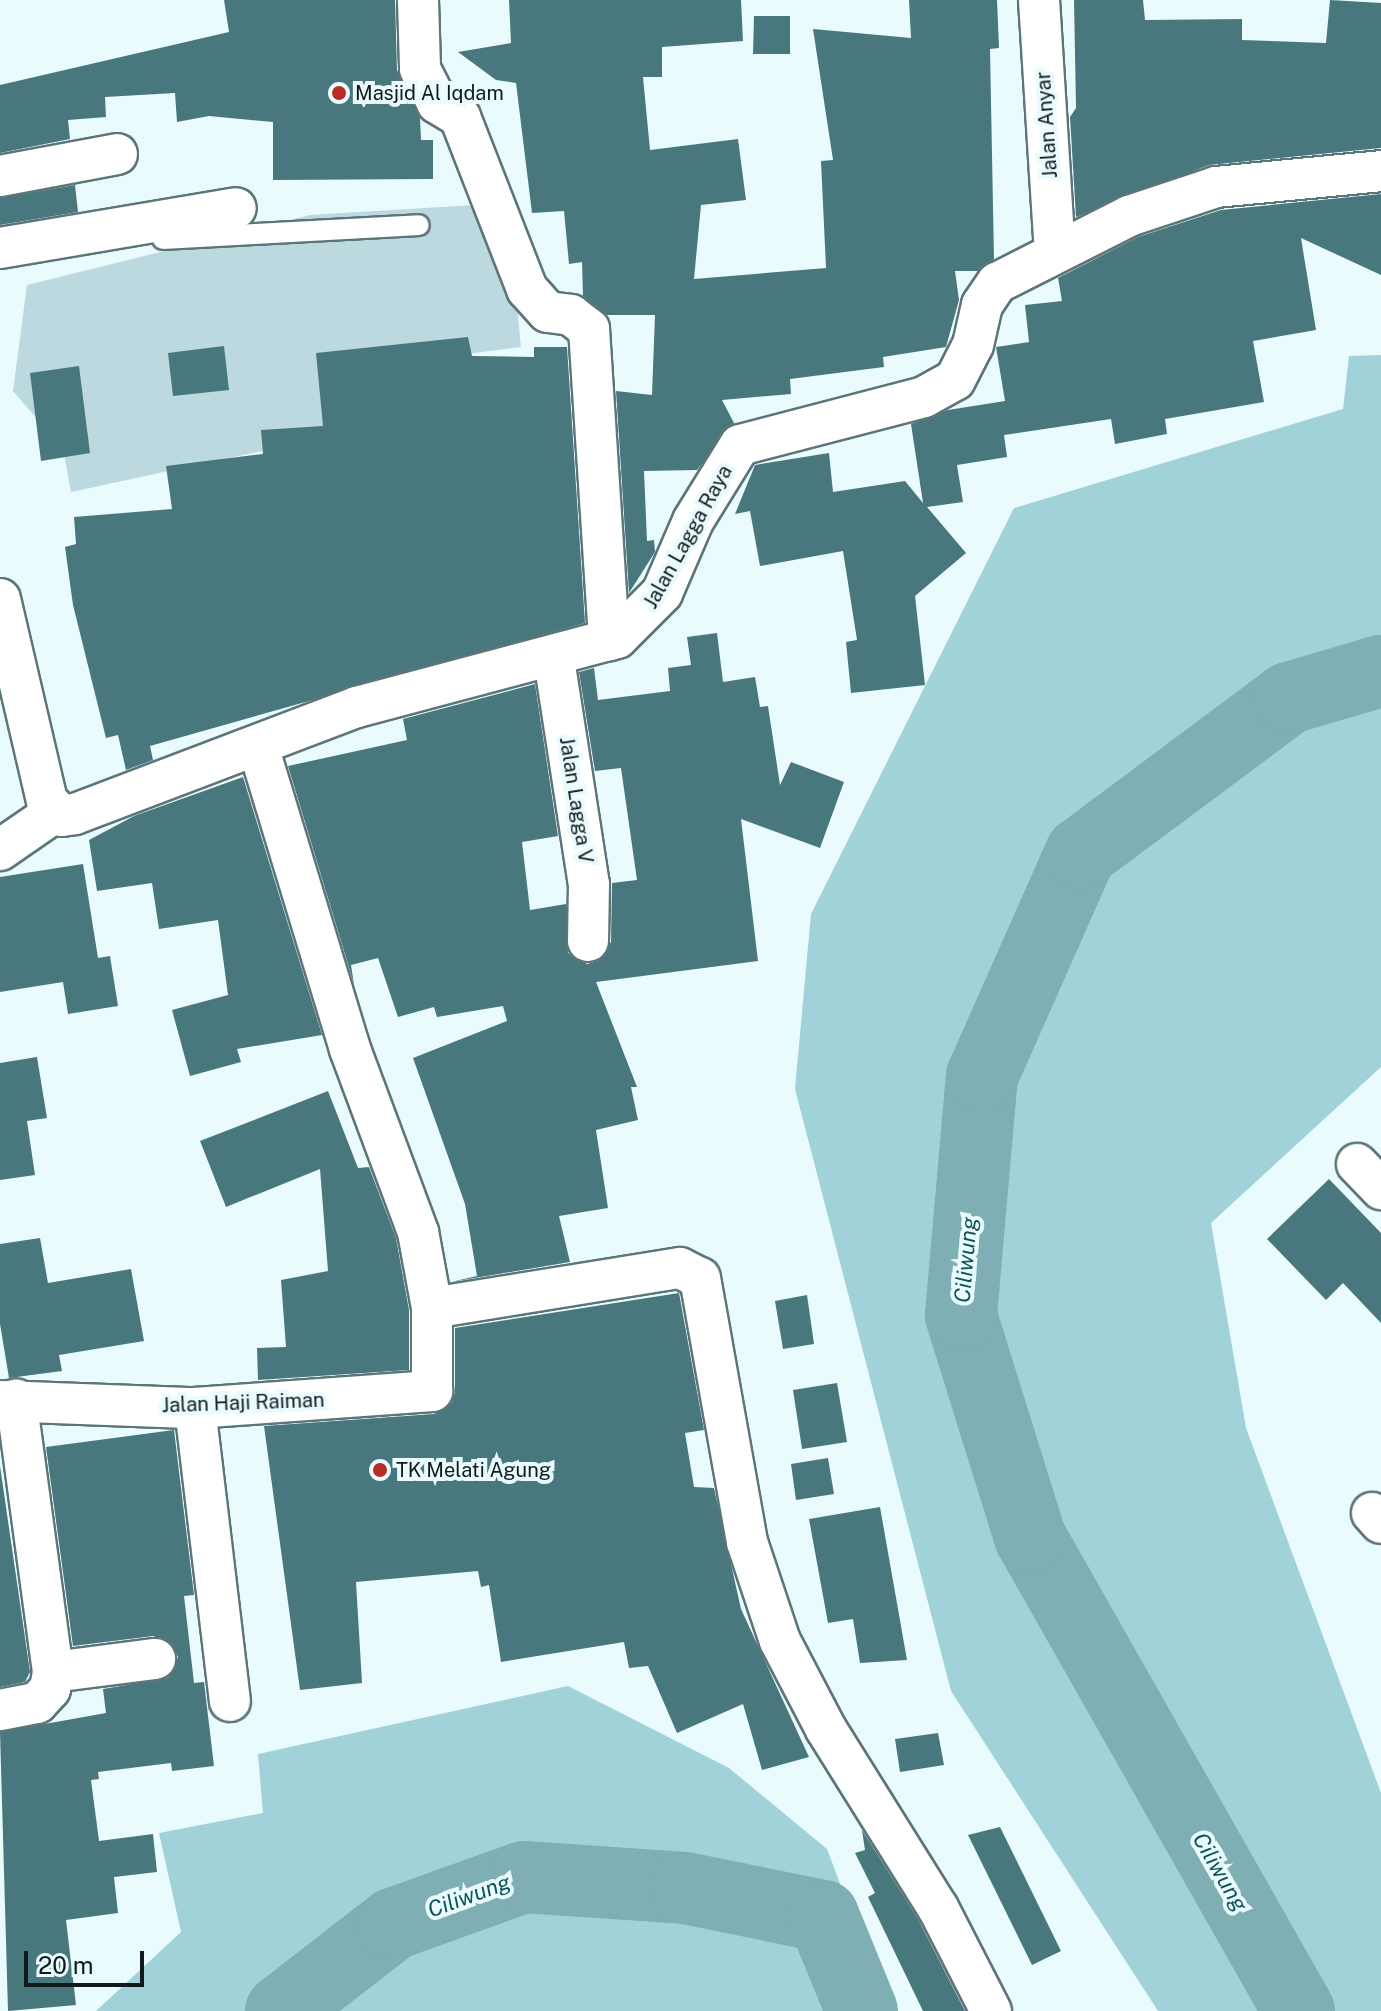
<!DOCTYPE html>
<html>
<head>
<meta charset="utf-8">
<style>
	body { margin:0 }
	#map { position:relative; width:1381px; height:2011px; overflow:hidden; background:#eafbfd; font-family:"Public Sans",sans-serif }
	div>[style] { position:absolute }
	.green>* { inset:0; background:#bbd9de }
	.forest>* { inset:0; background:#a1d1d9 }
	.river>* { height:72px; margin:-36px; padding:0 36px; transform-origin:36px; border-radius:36px; background:#7faeb5 }
	.building>* { inset:0; background:#49777e }
	.roads { filter:drop-shadow(2px 0 #5c7579) drop-shadow(-2px 0 #5c7579) drop-shadow(0 2px #5c7579) drop-shadow(0 -2px #5c7579) }
	.lane>* { height:20px; margin:-10px; padding:0 10px; transform-origin:10px; border-radius:10px; background:#fff }
	.street>* { height:40px; margin:-20px; padding:0 20px; transform-origin:20px; border-radius:20px; background:#fff }
	.dots>* { width:22px; height:22px; translate:-50% -50%; box-sizing:border-box; border:4px solid #eafbfd; border-radius:50% }
	span { translate:-50% -50%; white-space:nowrap; text-align:center; line-height:1.15; -webkit-text-stroke:8px #eafbfd; paint-order:stroke }
	.poi-label { font-size:20px; color:#101a1c }
	.left { translate:0 -50%; text-align:left }
	.street-label { font-size:20px; color:#101a1c }
	.water-label { font-size:22px; color:#0e535b; font-style:italic }
	.scale { position:absolute; left:24px; top:1951px; width:120px; height:36px; box-sizing:border-box; border:4px solid #101a1c; border-top:0; padding-left:10px; font-size:24px; line-height:28px; white-space:nowrap; color:#101a1c; -webkit-text-stroke:6px #eafbfd; paint-order:stroke }
</style>
</head>
<body>
<div id="map">
	<div class="green">
		<i style="clip-path:polygon(507px 203px,521px 347px,370px 366px,355px 431px,71px 492px,63px 449px,13px 391px,27px 285px,310px 215px)"></i>
	</div>
	<div class="forest">
		<i style="clip-path:polygon(1381px 355px,1381px 1067px,1211px 1223px,1246px 1428px,1381px 1793px,1381px 2011px,1158px 2011px,951px 1691px,795px 1089px,811px 914px,1014px 508px,1343px 409px,1349px 356px)"></i>
		<i style="clip-path:polygon(568px 1686px,729px 1768px,827px 1849px,888px 2011px,96px 2011px,181px 1932px,159px 1833px,263px 1813px,258px 1754px)"></i>
	</div>
	<div class="river">
		<i style="left:281px;top:2011px;width:142px;rotate:-37.8deg"></i>
		<i style="left:393px;top:1924px;width:139px;rotate:-19.7deg"></i>
		<i style="left:524px;top:1877px;width:161px;rotate:3.9deg"></i>
		<i style="left:685px;top:1888px;width:141px;rotate:11.5deg"></i>
		<i style="left:823px;top:1916px;width:103px;rotate:67.7deg"></i>
		<i style="left:1299px;top:2011px;width:545px;rotate:-119.58deg"></i>
		<i style="left:1030px;top:1537px;width:232px;rotate:-107.3deg"></i>
		<i style="left:961px;top:1315px;width:240px;rotate:-85deg"></i>
		<i style="left:982px;top:1076px;width:244px;rotate:-66.1deg"></i>
		<i style="left:1081px;top:853px;width:259px;rotate:-36.7deg"></i>
		<i style="left:1289px;top:698px;width:96px;rotate:-16.4deg"></i>
	</div>
	<div class="building">
		<i style="clip-path:polygon(224px 0,395px 0,397px 70px,420px 118px,421px 140px,433px 140px,433px 179px,273px 180px,273px 122px,209px 116px,177px 122px,175px 93px,105px 97px,106px 117px,68px 120px,70px 139px,0 153px,0 85px,229px 32px)"></i>
		<i style="clip-path:polygon(509px 0,741px 0,743px 41px,662px 47px,662px 77px,643px 77px,650px 150px,738px 139px,746px 200px,701px 205px,694px 279px,826px 268px,821px 161px,833px 160px,813px 29px,911px 38px,909px 0,997px 0,999px 48px,990px 49px,994px 259px,978px 271px,955px 271px,959px 300px,946px 347px,883px 357px,884px 367px,790px 379px,791px 394px,722px 400px,734px 423px,697px 470px,644px 471px,647px 541px,654px 540px,655px 552px,629px 593px,616px 391px,652px 395px,655px 315px,607px 315px,583px 296px,582px 262px,569px 264px,564px 211px,532px 213px,516px 83px,496px 80px,458px 52px,511px 43px)"></i>
		<i style="clip-path:polygon(1074px 0,1143px 0,1145px 20px,1242px 19px,1242px 40px,1326px 43px,1330px 0,1381px 3px,1381px 148px,1209px 165px,1076px 217px,1070px 117px,1076px 108px)"></i>
		<i style="clip-path:polygon(754px 16px,790px 16px,790px 54px,753px 54px)"></i>
		<i style="clip-path:polygon(75px 185px,78px 212px,0 225px,0 198px)"></i>
		<i style="clip-path:polygon(1381px 194px,1381px 275px,1301px 238px,1316px 330px,1253px 341px,1264px 402px,1165px 419px,1167px 434px,1115px 444px,1111px 419px,1004px 435px,1007px 457px,957px 465px,963px 502px,927px 507px,966px 553px,915px 596px,925px 685px,851px 693px,846px 642px,857px 640px,843px 551px,760px 566px,750px 511px,735px 514px,755px 465px,829px 453px,833px 492px,905px 481px,923px 503px,911px 424px,948px 410px,1005px 401px,996px 347px,1029px 342px,1025px 305px,1062px 301px,1058px 278px,1138px 237px,1221px 210px)"></i>
		<i style="clip-path:polygon(468px 337px,472px 356px,534px 357px,534px 347px,567px 347px,585px 623px,150px 746px,153px 760px,126px 770px,118px 735px,106px 738px,73px 605px,65px 547px,76px 544px,74px 517px,172px 509px,166px 466px,263px 454px,261px 430px,323px 426px,316px 353px)"></i>
		<i style="clip-path:polygon(224px 346px,229px 390px,173px 396px,168px 353px)"></i>
		<i style="clip-path:polygon(79px 366px,90px 453px,41px 461px,30px 373px)"></i>
		<i style="clip-path:polygon(717px 633px,723px 682px,755px 677px,760px 707px,768px 706px,780px 785px,791px 762px,844px 782px,820px 848px,741px 819px,758px 961px,596px 982px,637px 1087px,631px 1087px,638px 1120px,596px 1130px,608px 1208px,559px 1216px,570px 1262px,451px 1282px,477px 1276px,465px 1204px,413px 1058px,507px 1021px,503px 1006px,437px 1017px,434px 1007px,398px 1017px,378px 958px,351px 965px,354px 984px,288px 766px,407px 740px,403px 719px,535px 684px,558px 836px,522px 842px,530px 910px,566px 904px,568px 953px,587px 964px,598px 961px,611px 942px,612px 883px,637px 880px,621px 768px,595px 771px,579px 672px,594px 668px,598px 700px,670px 691px,668px 668px,691px 665px,687px 637px)"></i>
		<i style="clip-path:polygon(243px 777px,322px 1035px,237px 1049px,241px 1062px,190px 1076px,172px 1010px,228px 995px,218px 920px,159px 929px,152px 883px,97px 891px,89px 840px,134px 816px)"></i>
		<i style="clip-path:polygon(83px 864px,98px 958px,110px 956px,118px 1006px,68px 1014px,63px 982px,0 992px,0 877px)"></i>
		<i style="clip-path:polygon(37px 1057px,47px 1118px,27px 1121px,35px 1175px,0 1180px,0 1063px)"></i>
		<i style="clip-path:polygon(328px 1091px,358px 1168px,369px 1167px,396px 1238px,409px 1310px,409px 1370px,258px 1380px,257px 1348px,286px 1347px,281px 1280px,328px 1271px,320px 1169px,226px 1207px,200px 1141px)"></i>
		<i style="clip-path:polygon(1329px 1179px,1381px 1233px,1381px 1323px,1343px 1283px,1326px 1300px,1267px 1239px)"></i>
		<i style="clip-path:polygon(40px 1238px,48px 1283px,131px 1269px,144px 1341px,59px 1355px,62px 1371px,9px 1378px,0 1324px,0 1244px)"></i>
		<i style="clip-path:polygon(679px 1293px,704px 1430px,685px 1433px,694px 1487px,714px 1488px,741px 1609px,809px 1757px,762px 1770px,743px 1704px,677px 1733px,648px 1666px,629px 1668px,624px 1642px,501px 1662px,489px 1585px,481px 1587px,478px 1571px,356px 1582px,362px 1683px,300px 1690px,264px 1426px,434px 1414px,452px 1403px,455px 1392px,455px 1328px)"></i>
		<i style="clip-path:polygon(807px 1295px,814px 1344px,783px 1349px,775px 1301px)"></i>
		<i style="clip-path:polygon(837px 1383px,847px 1442px,802px 1449px,793px 1390px)"></i>
		<i style="clip-path:polygon(174px 1430px,194px 1595px,184px 1596px,194px 1683px,204px 1682px,214px 1766px,172px 1771px,171px 1763px,98px 1772px,99px 1779px,91px 1780px,99px 1841px,153px 1834px,157px 1872px,114px 1877px,118px 1913px,66px 1920px,76px 2005px,8px 2011px,0 1732px,106px 1713px,103px 1689px,168px 1678px,178px 1657px,173px 1645px,153px 1636px,73px 1646px,46px 1447px)"></i>
		<i style="clip-path:polygon(828px 1458px,834px 1494px,796px 1500px,791px 1464px)"></i>
		<i style="clip-path:polygon(0 1466px,30px 1672px,25px 1682px,0 1687px)"></i>
		<i style="clip-path:polygon(880px 1507px,907px 1660px,860px 1663px,853px 1619px,828px 1623px,809px 1519px)"></i>
		<i style="clip-path:polygon(938px 1733px,944px 1765px,900px 1772px,895px 1739px)"></i>
		<i style="clip-path:polygon(1000px 1827px,1061px 1951px,1032px 1965px,968px 1835px)"></i>
		<i style="clip-path:polygon(862px 1830px,918px 1919px,965px 2011px,923px 2011px,868px 1897px,875px 1893px,855px 1853px,865px 1850px)"></i>
	</div>
	<div class="roads">
		<div class="lane">
			<i style="left:163px;top:239px;width:256px;rotate:-3.1deg"></i>
		</div>
		<div class="street">
			<i style="left:418px;top:0;width:69px;rotate:88.3deg"></i>
			<i style="left:420px;top:69px;width:38px;rotate:63deg"></i>
			<i style="left:437px;top:103px;width:27px;rotate:31deg"></i>
			<i style="left:460px;top:117px;width:185px;rotate:68.7deg"></i>
			<i style="left:527px;top:289px;width:31px;rotate:48deg"></i>
			<i style="left:548px;top:312px;width:23px;rotate:7deg"></i>
			<i style="left:571px;top:315px;width:23px;rotate:38deg"></i>
			<i style="left:589px;top:329px;width:312px;rotate:86.3deg"></i>
			<i style="left:1039px;top:0;width:252px;rotate:86.4deg"></i>
			<i style="left:0;top:176px;width:119px;rotate:-10.6deg"></i>
			<i style="left:0;top:248px;width:239px;rotate:-9.6deg"></i>
			<i style="left:0;top:599px;width:207px;rotate:76.9deg"></i>
			<i style="left:47px;top:801px;width:21px;rotate:45deg"></i>
			<i style="left:62px;top:816px;width:13px;rotate:-9deg"></i>
			<i style="left:75px;top:814px;width:302px;rotate:-20.8deg"></i>
			<i style="left:357px;top:707px;width:269px;rotate:-14.9deg"></i>
			<i style="left:617px;top:638px;width:64px;rotate:-45deg"></i>
			<i style="left:662px;top:593px;width:78px;rotate:-66.7deg"></i>
			<i style="left:693px;top:521px;width:89px;rotate:-58.3deg"></i>
			<i style="left:740px;top:445px;width:190px;rotate:-14.6deg"></i>
			<i style="left:924px;top:397px;width:35px;rotate:-29deg"></i>
			<i style="left:955px;top:380px;width:39px;rotate:-63deg"></i>
			<i style="left:973px;top:345px;width:41px;rotate:-77.3deg"></i>
			<i style="left:982px;top:305px;width:27px;rotate:-56deg"></i>
			<i style="left:997px;top:283px;width:148px;rotate:-26.9deg"></i>
			<i style="left:1129px;top:216px;width:92px;rotate:-18.4deg"></i>
			<i style="left:1216px;top:187px;width:166px;rotate:-5.5deg"></i>
			<i style="left:554px;top:659px;width:228px;rotate:81.2deg"></i>
			<i style="left:589px;top:884px;width:57px;rotate:91deg"></i>
			<i style="left:0;top:850px;width:67px;rotate:-34.6deg"></i>
			<i style="left:1357px;top:1164px;width:35px;rotate:46deg"></i>
			<i style="left:432px;top:1308px;width:251px;rotate:-9.2deg"></i>
			<i style="left:680px;top:1268px;width:22px;rotate:27deg"></i>
			<i style="left:700px;top:1278px;width:268px;rotate:79.9deg"></i>
			<i style="left:747px;top:1542px;width:104px;rotate:71.6deg"></i>
			<i style="left:780px;top:1641px;width:99px;rotate:62.4deg"></i>
			<i style="left:826px;top:1729px;width:211px;rotate:58deg"></i>
			<i style="left:938px;top:1908px;width:116px;rotate:62.8deg"></i>
			<i style="left:0;top:1401px;width:195px;rotate:2.1deg"></i>
			<i style="left:195px;top:1408px;width:238px;rotate:-4.1deg"></i>
			<i style="left:432px;top:1391px;width:83px;rotate:-90deg"></i>
			<i style="left:432px;top:1308px;width:77px;rotate:-100.4deg"></i>
			<i style="left:418px;top:1232px;width:195px;rotate:-110.4deg"></i>
			<i style="left:350px;top:1049px;width:317px;rotate:-106.9deg"></i>
			<i style="left:195px;top:1408px;width:295px;rotate:83.2deg"></i>
			<i style="left:1372px;top:1513px;width:13px;rotate:48deg"></i>
			<i style="left:53px;top:1672px;width:103px;rotate:-7.3deg"></i>
			<i style="left:0;top:1710px;width:38px;rotate:-11deg"></i>
			<i style="left:37px;top:1703px;width:19px;rotate:-47deg"></i>
			<i style="left:50px;top:1689px;width:17px;rotate:-80deg"></i>
			<i style="left:53px;top:1672px;width:275px;rotate:-97.7deg"></i>
		</div>
	</div>
	<div class="dots">
		<i style="left:339px;top:93px;background:#b92b25"></i>
		<i style="left:380px;top:1470px;background:#b92b25"></i>
	</div>
	<div class="poi-label">
		<span class="left" style="left:355px;top:93px">Masjid Al Iqdam</span>
		<span class="left" style="left:396px;top:1470px">TK Melati Agung</span>
	</div>
	<div class="street-label">
		<span style="left:1047px;top:125px;rotate:-94deg">Jalan Anyar</span>
		<span style="left:688px;top:537px;rotate:-61deg">Jalan Lagga Raya</span>
		<span style="left:576px;top:800px;rotate:81deg">Jalan Lagga V</span>
		<span style="left:243px;top:1403px;rotate:-2deg">Jalan Haji Raiman</span>
	</div>
	<div class="water-label">
		<span style="left:966px;top:1260px;rotate:-85deg">Ciliwung</span>
		<span style="left:1220px;top:1872px;rotate:60deg">Ciliwung</span>
		<span style="left:469px;top:1896px;rotate:-20deg">Ciliwung</span>
	</div>
	<div class="scale">20 m</div>
</div>
</body>
</html>
